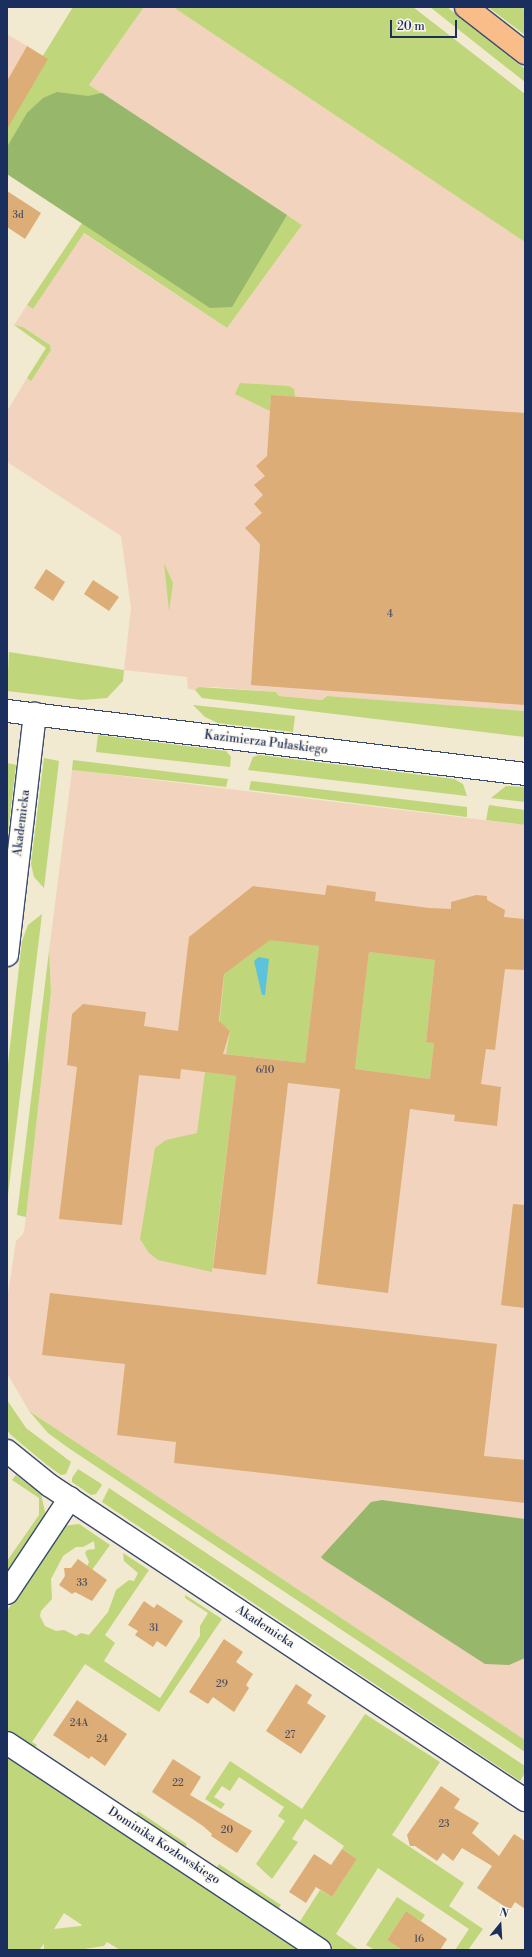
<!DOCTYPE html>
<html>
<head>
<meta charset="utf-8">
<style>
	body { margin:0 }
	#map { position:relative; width:532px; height:1957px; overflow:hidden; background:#f1e9d0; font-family:"Libre Bodoni",serif }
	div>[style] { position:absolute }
	.built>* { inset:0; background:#f2d4be }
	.green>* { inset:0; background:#bfd67a }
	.forest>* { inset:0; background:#97b76a }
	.water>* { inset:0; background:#5dc2db }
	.building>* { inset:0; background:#dcad76 }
	.roads { filter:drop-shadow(1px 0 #3b4b6f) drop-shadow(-1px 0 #3b4b6f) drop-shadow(0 1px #3b4b6f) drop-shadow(0 -1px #3b4b6f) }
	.minor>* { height:22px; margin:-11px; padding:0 11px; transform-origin:11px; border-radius:11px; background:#fff }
	.major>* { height:22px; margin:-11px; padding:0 11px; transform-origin:11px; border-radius:11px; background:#f8bd88 }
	span { translate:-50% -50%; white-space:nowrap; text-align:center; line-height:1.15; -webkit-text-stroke:3px #fbf7ec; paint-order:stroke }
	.number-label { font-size:10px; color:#4b4e64 }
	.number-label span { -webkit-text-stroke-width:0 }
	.street-label { font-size:12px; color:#1b2f5e }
	.frame { position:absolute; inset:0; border:8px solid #1b2f5e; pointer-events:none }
	.north { position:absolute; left:480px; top:1905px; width:40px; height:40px; -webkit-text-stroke:3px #fbf7ec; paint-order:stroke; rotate:18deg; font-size:11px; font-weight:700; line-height:16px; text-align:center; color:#1b2f5e }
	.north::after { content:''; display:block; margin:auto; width:14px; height:18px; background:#1b2f5e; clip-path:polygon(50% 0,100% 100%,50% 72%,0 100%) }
	.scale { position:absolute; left:390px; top:20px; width:67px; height:18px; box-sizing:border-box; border:2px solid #1b2f5e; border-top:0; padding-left:5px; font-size:12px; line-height:14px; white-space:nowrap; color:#1b2f5e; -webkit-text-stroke:3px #fbf7ec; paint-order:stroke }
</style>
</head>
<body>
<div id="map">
	<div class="built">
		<i style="clip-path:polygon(144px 7px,173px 7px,525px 242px,525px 711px,327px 696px,322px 700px,279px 696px,276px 692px,213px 687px,199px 687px,195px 690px,188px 689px,187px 677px,124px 670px,131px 608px,121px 536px,7px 462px,7px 411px,27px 378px,31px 380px,51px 350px,50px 345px,23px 327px,14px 325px,27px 305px,33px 309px,83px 233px,227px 328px,302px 225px,89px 85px)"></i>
		<i style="clip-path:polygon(7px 34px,27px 46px,7px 81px)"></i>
		<i style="clip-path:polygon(72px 770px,525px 825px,525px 1740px,29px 1411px,7px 1373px,7px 1300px,16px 1241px,23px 1234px,25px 1225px,51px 992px,49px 951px)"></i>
	</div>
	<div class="green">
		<i style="clip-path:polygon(73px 7px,144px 7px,89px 85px,302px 225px,227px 328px,84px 233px,33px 309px,27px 305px,82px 223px,7px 174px,7px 114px)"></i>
		<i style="clip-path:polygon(173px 7px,413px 7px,525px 94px,525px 242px)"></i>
		<i style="clip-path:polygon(430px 7px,447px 7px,525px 69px,525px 82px)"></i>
		<i style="clip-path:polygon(488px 7px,522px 7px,525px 10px,525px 35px)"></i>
		<i style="clip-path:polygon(14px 325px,23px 327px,50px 345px,51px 350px,31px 381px,27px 378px,46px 348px)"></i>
		<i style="clip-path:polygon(240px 383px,289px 386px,294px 389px,295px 397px,271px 395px,270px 411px,235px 394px)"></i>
		<i style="clip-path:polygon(164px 563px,173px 583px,169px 611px)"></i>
		<i style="clip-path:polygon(9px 652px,124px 670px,123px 681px,107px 698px,82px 700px,7px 691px)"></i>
		<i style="clip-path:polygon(199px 687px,276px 692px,279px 696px,322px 700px,327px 696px,525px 711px,525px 737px,202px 698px,195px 690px)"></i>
		<i style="clip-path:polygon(193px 705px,295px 716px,293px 732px,218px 723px,205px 717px)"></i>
		<i style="clip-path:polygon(98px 735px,226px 751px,231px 757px,230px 767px,96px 752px)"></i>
		<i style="clip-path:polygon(259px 755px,454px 779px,463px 784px,467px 796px,248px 770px,253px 757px)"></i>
		<i style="clip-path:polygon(44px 758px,59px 761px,44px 888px,34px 877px,31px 864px)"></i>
		<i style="clip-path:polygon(73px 760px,228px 779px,226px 787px,72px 770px)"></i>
		<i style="clip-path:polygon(7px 763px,16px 765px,7px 841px)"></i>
		<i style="clip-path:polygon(251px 781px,467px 807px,467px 817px,249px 790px)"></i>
		<i style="clip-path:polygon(506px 786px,525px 787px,525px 802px,491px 798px)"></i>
		<i style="clip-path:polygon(489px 805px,525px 810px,525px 825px,486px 820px)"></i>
		<i style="clip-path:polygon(42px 914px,7px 1203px,7px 1073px,22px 941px,28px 925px)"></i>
		<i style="clip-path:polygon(261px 938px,319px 946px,305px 1063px,226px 1054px,230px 1031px,226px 1027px,219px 1028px,225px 968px,240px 962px,256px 950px)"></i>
		<i style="clip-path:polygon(49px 951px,51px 992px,26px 1217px,17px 1215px)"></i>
		<i style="clip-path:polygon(369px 952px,435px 960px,426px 1041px,434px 1043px,430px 1079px,355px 1069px)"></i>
		<i style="clip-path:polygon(205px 1072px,236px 1076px,212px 1272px,158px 1260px,149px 1253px,140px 1239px,155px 1148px,166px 1140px,197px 1133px)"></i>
		<i style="clip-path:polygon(7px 1400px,26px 1428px,71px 1462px,66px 1474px,61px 1475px,47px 1465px,11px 1435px,7px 1430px)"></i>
		<i style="clip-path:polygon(29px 1411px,525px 1740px,525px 1752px,70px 1449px,48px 1433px)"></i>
		<i style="clip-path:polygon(78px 1469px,100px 1483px,102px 1485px,96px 1494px,91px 1495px,72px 1482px,72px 1478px)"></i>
		<i style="clip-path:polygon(16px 1475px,41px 1494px,46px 1516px,7px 1576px,7px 1561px,39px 1515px,39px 1498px,12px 1480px)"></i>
		<i style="clip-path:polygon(109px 1488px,525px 1766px,525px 1773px,520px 1781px,102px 1502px)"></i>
		<i style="clip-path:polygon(79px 1524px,110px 1545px,92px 1570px,87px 1566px,89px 1562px,85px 1553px,87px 1550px,95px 1549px,94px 1541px,83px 1547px,76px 1547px,63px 1556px,51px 1579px,52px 1599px,41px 1611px,40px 1616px,45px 1626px,56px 1631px,64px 1630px,76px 1636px,81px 1633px,89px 1635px,108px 1612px,116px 1590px,129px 1580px,134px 1581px,138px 1573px,124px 1561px,123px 1553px,149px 1570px,105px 1635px,115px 1643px,104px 1661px,160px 1698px,200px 1636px,200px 1626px,208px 1613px,185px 1598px,185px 1595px,222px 1619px,159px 1712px,85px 1664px,32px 1742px,37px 1745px,32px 1751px,7px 1734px,7px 1611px,63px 1526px)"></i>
		<i style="clip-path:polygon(365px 1714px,440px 1762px,392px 1835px,464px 1883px,449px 1906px,483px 1929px,468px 1950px,455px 1950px,469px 1929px,378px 1868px,336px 1934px,359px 1950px,333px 1950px,297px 1926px,320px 1890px,332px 1897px,357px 1859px,342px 1849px,344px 1846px,305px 1819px,292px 1839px,298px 1842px,272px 1879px,256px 1864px,285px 1821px,278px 1816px,284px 1807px,239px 1777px,230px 1791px,222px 1786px,214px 1797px,225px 1804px,221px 1809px,205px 1799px,230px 1761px,302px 1809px)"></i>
		<i style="clip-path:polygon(evenodd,7px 1755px,302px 1950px,120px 1950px,107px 1942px,104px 1946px,77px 1950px,44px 1950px,44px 1944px,39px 1950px,7px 1950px,7px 1755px,64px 1913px,82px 1925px,81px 1926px,54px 1929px,64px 1913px)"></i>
		<i style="clip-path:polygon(138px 1811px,187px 1844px,183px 1851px,133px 1818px)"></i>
		<i style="clip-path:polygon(219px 1864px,281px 1905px,276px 1912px,214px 1872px)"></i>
		<i style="clip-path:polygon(397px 1897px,425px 1915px,421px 1921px,406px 1911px,387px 1940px,402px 1950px,375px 1950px,366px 1945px)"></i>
	</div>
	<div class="forest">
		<i style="clip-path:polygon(57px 92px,88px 96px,102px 93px,287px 215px,232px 307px,210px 308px,7px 174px,7px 147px,27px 113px,43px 98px)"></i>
		<i style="clip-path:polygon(382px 1500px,525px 1519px,525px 1658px,509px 1665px,485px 1664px,324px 1560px,321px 1557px,371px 1502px)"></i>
	</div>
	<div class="water">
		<i style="clip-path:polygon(259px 957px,269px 959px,265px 995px,262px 995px,261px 991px,254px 961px)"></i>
	</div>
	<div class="building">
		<i style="clip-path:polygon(27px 46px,48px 59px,7px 129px,7px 81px)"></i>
		<i style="clip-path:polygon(7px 191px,41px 213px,25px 239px,7px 227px)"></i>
		<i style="clip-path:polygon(271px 395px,525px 413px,525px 705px,251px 685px,260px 544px,245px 528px,262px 513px,254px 504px,263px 495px,254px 485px,265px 476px,256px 466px,267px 456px)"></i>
		<i style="clip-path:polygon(46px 569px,65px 582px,53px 601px,34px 588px)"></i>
		<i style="clip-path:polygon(93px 580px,119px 597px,109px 611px,84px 594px)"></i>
		<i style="clip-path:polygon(evenodd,327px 885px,376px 892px,375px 901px,429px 908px,451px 909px,451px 902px,476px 895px,487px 896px,487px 900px,505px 910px,504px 917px,525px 919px,525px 970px,505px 969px,495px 1050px,486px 1049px,481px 1084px,501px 1087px,497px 1126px,454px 1121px,455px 1115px,410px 1109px,388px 1293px,317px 1284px,340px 1089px,288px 1083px,266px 1275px,213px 1268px,236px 1076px,181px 1069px,180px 1079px,139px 1075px,122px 1225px,59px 1219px,77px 1067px,67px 1065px,72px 1014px,83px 1004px,146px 1012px,144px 1026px,178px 1031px,189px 937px,253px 886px,325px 895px,327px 885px,270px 940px,319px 946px,305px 1063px,223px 1054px,230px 1031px,219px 1021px,224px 974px,270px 940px,327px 885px,369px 952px,435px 960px,426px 1042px,434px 1043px,430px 1079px,355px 1069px,369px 952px)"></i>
		<i style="clip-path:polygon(513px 1204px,525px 1205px,525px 1308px,501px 1305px)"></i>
		<i style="clip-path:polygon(50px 1293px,497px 1344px,484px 1456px,525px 1460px,525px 1503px,174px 1463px,176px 1442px,117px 1435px,125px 1364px,42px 1355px)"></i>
		<i style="clip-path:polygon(78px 1559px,107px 1580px,92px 1601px,75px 1592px,72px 1594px,59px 1585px,65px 1576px,64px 1568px,71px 1568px)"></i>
		<i style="clip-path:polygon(144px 1601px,154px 1608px,157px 1604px,183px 1621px,166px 1647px,157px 1641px,153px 1647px,135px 1635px,138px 1631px,128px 1625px)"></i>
		<i style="clip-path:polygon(224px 1639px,243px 1652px,236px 1662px,253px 1674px,246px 1685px,249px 1688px,234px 1712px,213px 1697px,208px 1704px,189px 1692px)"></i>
		<i style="clip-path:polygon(296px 1684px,312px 1695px,307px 1703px,326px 1716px,301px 1754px,266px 1731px)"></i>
		<i style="clip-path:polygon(77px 1700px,127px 1734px,105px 1766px,91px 1756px,89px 1759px,53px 1735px)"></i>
		<i style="clip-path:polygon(173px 1759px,201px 1777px,190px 1795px,252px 1831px,237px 1853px,211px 1836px,212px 1834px,203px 1826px,152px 1792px)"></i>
		<i style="clip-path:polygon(441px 1786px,460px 1799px,454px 1808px,479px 1823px,472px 1833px,499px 1856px,514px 1834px,525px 1841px,525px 1909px,515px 1902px,510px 1910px,477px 1888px,492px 1866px,462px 1848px,453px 1861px,443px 1853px,437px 1861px,415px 1846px,410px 1846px,407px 1835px)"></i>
		<i style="clip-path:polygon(342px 1849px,357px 1859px,332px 1897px,316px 1887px,306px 1903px,289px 1892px,314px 1854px,331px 1865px)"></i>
		<i style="clip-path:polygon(406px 1911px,447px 1939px,440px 1950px,402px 1950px,387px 1940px)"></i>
	</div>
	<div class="roads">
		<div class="minor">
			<i style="left:7px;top:711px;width:522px;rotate:6.93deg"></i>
			<i style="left:7px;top:955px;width:243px;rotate:-83.4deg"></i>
			<i style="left:7px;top:1451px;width:54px;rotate:39deg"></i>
			<i style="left:49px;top:1485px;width:571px;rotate:33.5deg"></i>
			<i style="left:7px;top:1593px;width:114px;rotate:-56.4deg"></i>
			<i style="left:7px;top:1743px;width:375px;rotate:33.5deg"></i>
		</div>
		<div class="major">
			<i style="left:466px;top:7px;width:75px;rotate:37.9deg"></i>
		</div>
	</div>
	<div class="number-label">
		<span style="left:18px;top:216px">3d</span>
		<span style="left:390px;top:615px">4</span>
		<span style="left:265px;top:1071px">6/10</span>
		<span style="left:82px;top:1584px">33</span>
		<span style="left:154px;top:1629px">31</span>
		<span style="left:222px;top:1685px">29</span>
		<span style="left:79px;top:1724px">24A</span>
		<span style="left:290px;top:1736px">27</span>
		<span style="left:102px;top:1740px">24</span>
		<span style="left:178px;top:1784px">22</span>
		<span style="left:444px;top:1825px">23</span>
		<span style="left:227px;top:1831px">20</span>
		<span style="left:419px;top:1940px">16</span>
	</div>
	<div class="street-label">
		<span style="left:266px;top:743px;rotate:7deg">Kazimierza Pułaskiego</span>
		<span style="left:22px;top:823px;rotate:-83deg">Akademicka</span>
		<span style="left:265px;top:1627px;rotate:33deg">Akademicka</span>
		<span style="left:164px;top:1846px;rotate:33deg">Dominika Kozłowskiego</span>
	</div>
	<div class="frame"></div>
	<div class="north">N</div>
	<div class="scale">20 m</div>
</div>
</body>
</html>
